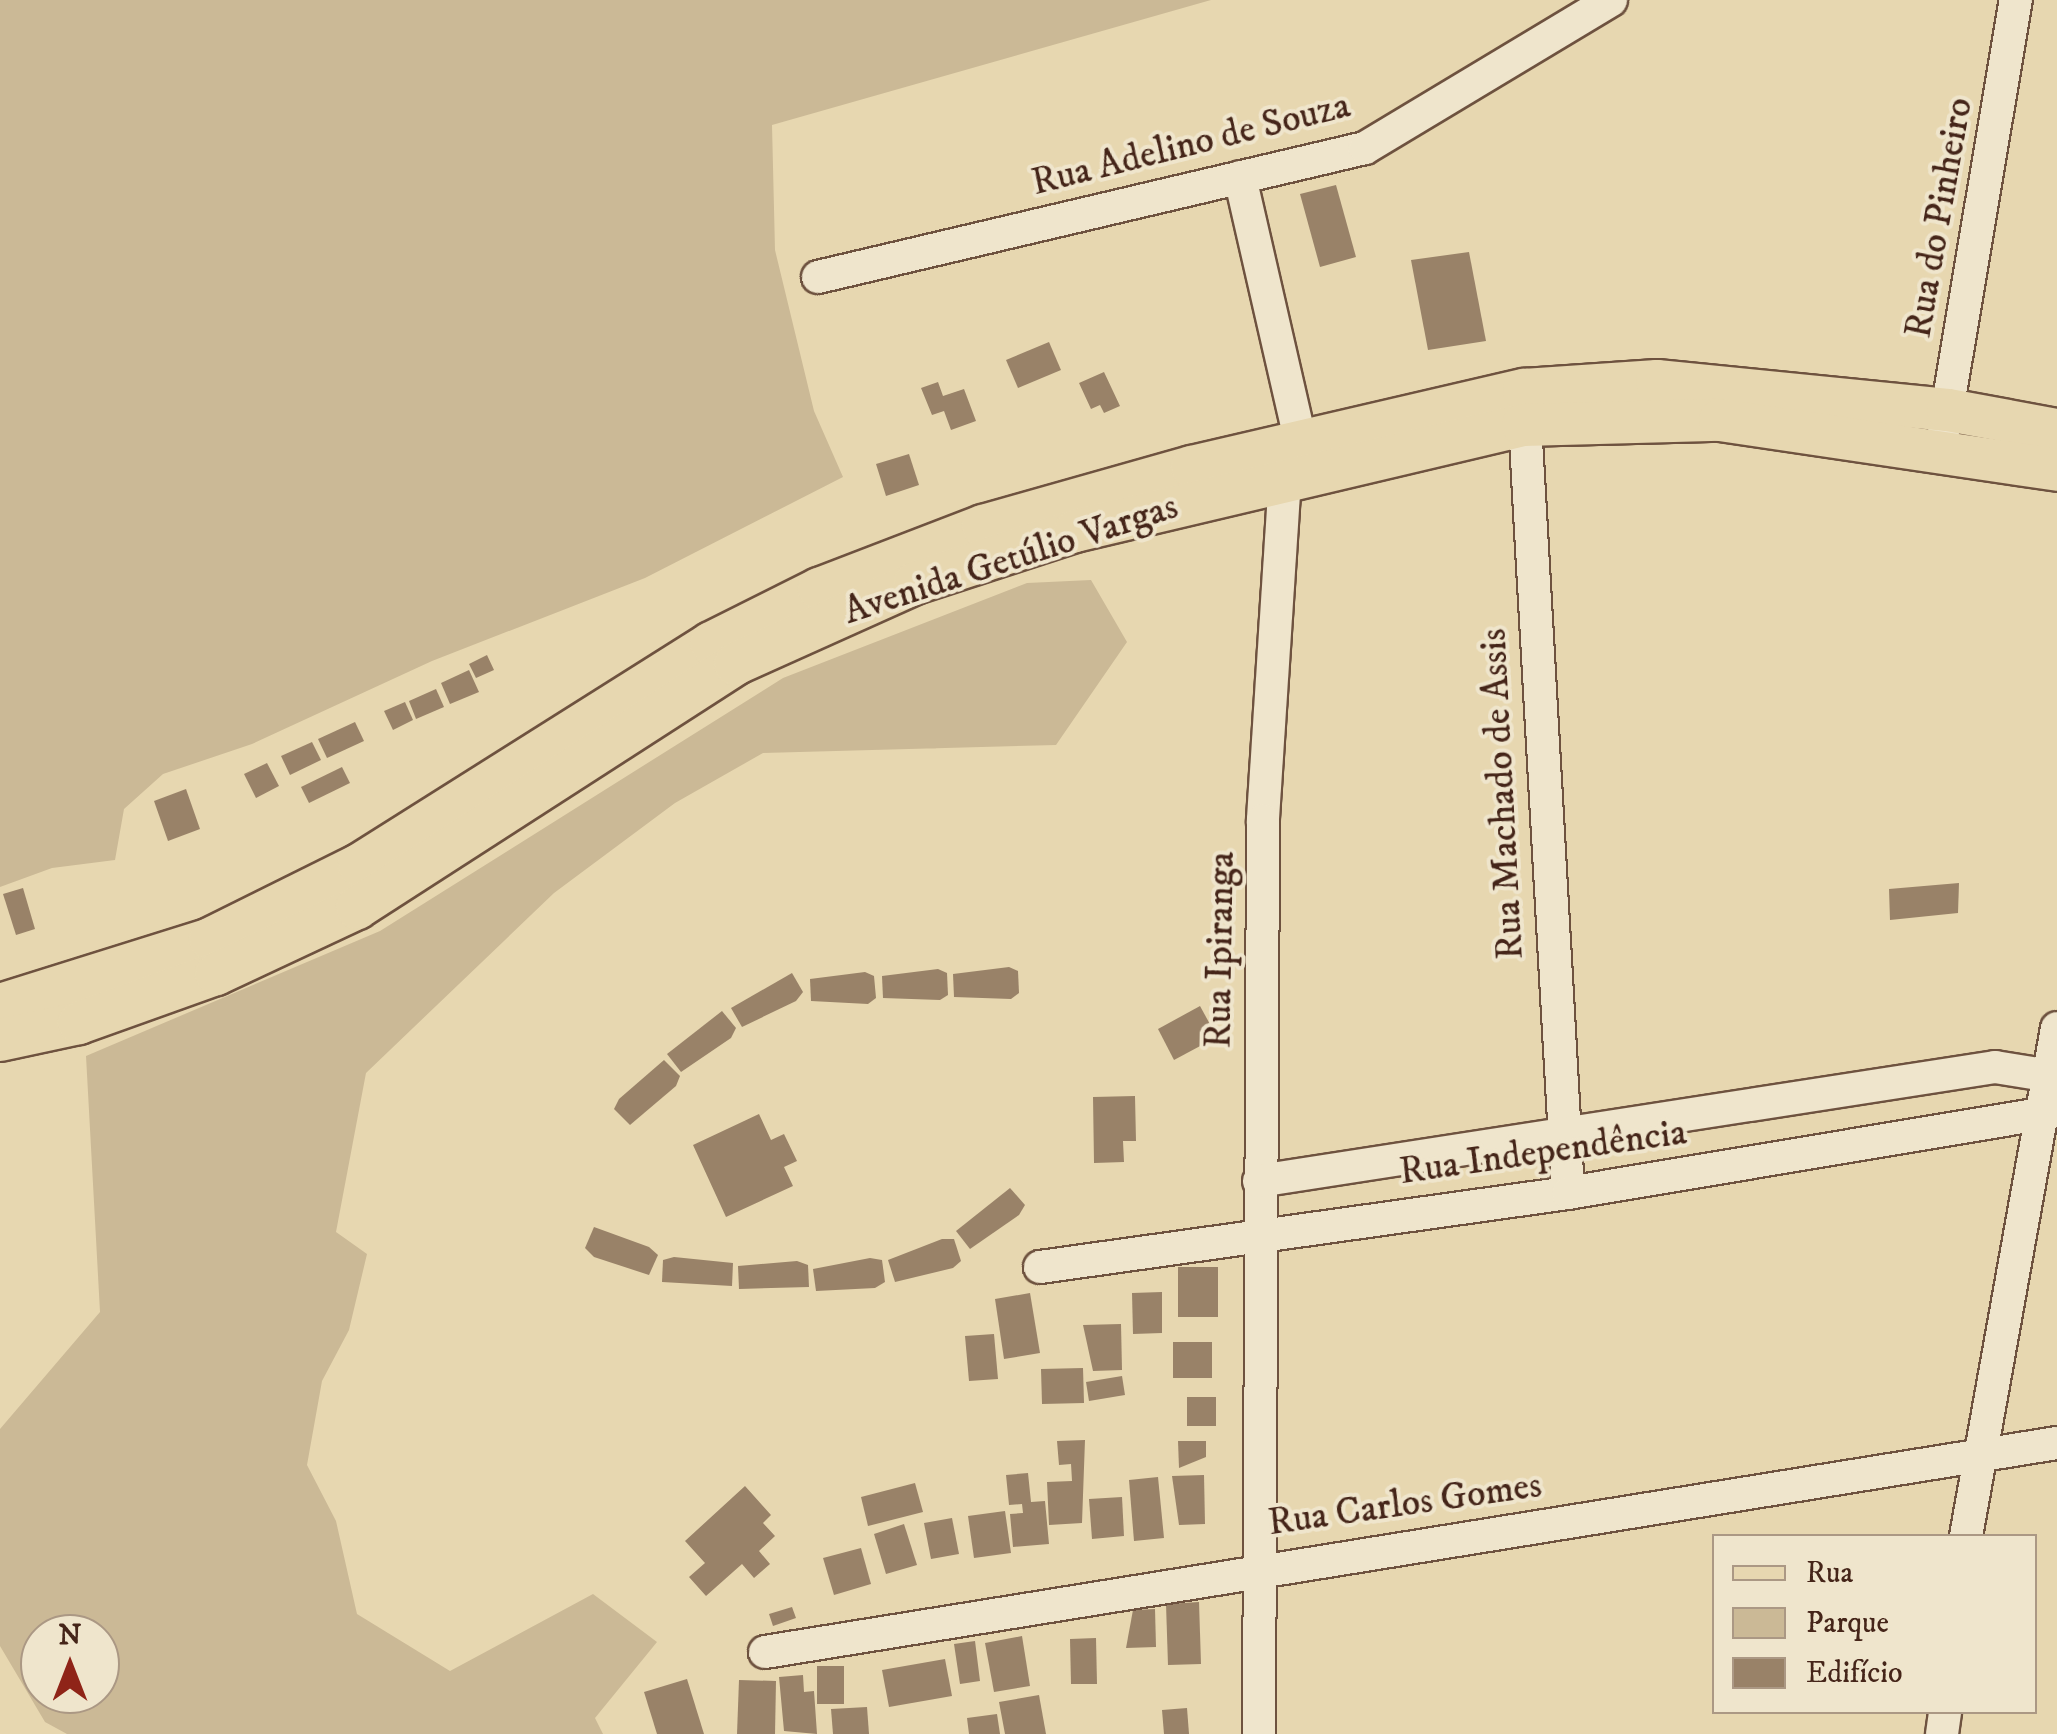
<!DOCTYPE html>
<html>
<head>
<meta charset="utf-8">
<style>
	body { margin:0 }
	#map { position:relative; width:2057px; height:1734px; overflow:hidden; background:#e7d7b0; font-family:"IM FELL DW Pica",serif }
	div>[style] { position:absolute }
	.green>* { inset:0; background:#cbb996 }
	.building>* { inset:0; background:#998268 }
	.roads { filter:drop-shadow(2px 0 #6e523f) drop-shadow(-2px 0 #6e523f) drop-shadow(0 2px #6e523f) drop-shadow(0 -2px #6e523f) }
	.minor>* { height:32px; margin:-16px; padding:0 16px; transform-origin:16px; border-radius:16px; background:#efe5cc }
	.major>* { height:42px; margin:-21px; padding:0 21px; transform-origin:21px; border-radius:21px; background:#e7d7b0 }
	span { translate:-50% -50%; white-space:nowrap; text-align:center; line-height:1.15; -webkit-text-stroke:8px #efe5cc; paint-order:stroke }
	.street-label { font-size:38px; color:#452519 }
	.legend { position:absolute; left:1712px; top:1534px; width:325px; height:180px; box-sizing:border-box; background:#efe5cc; border:2px solid #ab9884; margin:0; padding:12px 18px; list-style:none; font-size:30px; color:#452519 }
	.legend li { display:flex; align-items:center; gap:20px; height:50px }
	.legend b { width:50px; border:2px solid #ab9884 }
	.north { position:absolute; left:20px; top:1614px; width:100px; height:100px; box-sizing:border-box; background:#efe5cc; border:2px solid #ab9884; border-radius:50%; rotate:0deg; font-size:28px; font-weight:700; line-height:40px; text-align:center; color:#452519 }
	.north::after { content:''; display:block; margin:auto; width:35px; height:45px; background:#8f2418; clip-path:polygon(50% 0,100% 100%,50% 72%,0 100%) }
</style>
</head>
<body>
<div id="map">
	<div class="green">
		<i style="clip-path:polygon(0 0,1211px 0,772px 125px,775px 250px,814px 411px,843px 477px,645px 578px,432px 661px,252px 744px,163px 774px,124px 809px,115px 860px,52px 868px,0 887px)"></i>
		<i style="clip-path:polygon(evenodd,1091px 580px,1127px 642px,1056px 745px,763px 753px,675px 803px,554px 893px,366px 1073px,336px 1232px,367px 1254px,349px 1330px,322px 1381px,307px 1465px,336px 1521px,357px 1614px,450px 1671px,593px 1594px,657px 1642px,595px 1718px,603px 1734px,67px 1734px,45px 1722px,0 1646px,0 1429px,100px 1312px,86px 1056px,380px 931px,783px 678px,1027px 583px,1091px 580px,100px 1634px,100px 1694px,40px 1694px,40px 1634px,100px 1634px)"></i>
	</div>
	<div class="building">
		<i style="clip-path:polygon(1336px 185px,1356px 257px,1320px 267px,1300px 194px)"></i>
		<i style="clip-path:polygon(1469px 252px,1486px 341px,1428px 350px,1411px 260px)"></i>
		<i style="clip-path:polygon(1049px 342px,1061px 370px,1018px 388px,1006px 360px)"></i>
		<i style="clip-path:polygon(1104px 372px,1120px 406px,1104px 413px,1100px 405px,1091px 409px,1079px 383px)"></i>
		<i style="clip-path:polygon(938px 382px,943px 396px,964px 389px,976px 421px,951px 430px,944px 411px,932px 415px,921px 388px)"></i>
		<i style="clip-path:polygon(909px 454px,919px 485px,886px 496px,876px 464px)"></i>
		<i style="clip-path:polygon(487px 655px,494px 670px,476px 678px,469px 664px)"></i>
		<i style="clip-path:polygon(469px 670px,479px 692px,450px 704px,441px 683px)"></i>
		<i style="clip-path:polygon(436px 689px,444px 707px,416px 719px,409px 701px)"></i>
		<i style="clip-path:polygon(405px 702px,413px 720px,393px 730px,384px 711px)"></i>
		<i style="clip-path:polygon(355px 722px,364px 741px,327px 758px,318px 739px)"></i>
		<i style="clip-path:polygon(312px 742px,321px 760px,290px 775px,281px 756px)"></i>
		<i style="clip-path:polygon(267px 763px,279px 786px,256px 798px,244px 774px)"></i>
		<i style="clip-path:polygon(342px 767px,350px 783px,309px 803px,301px 787px)"></i>
		<i style="clip-path:polygon(186px 789px,200px 829px,168px 841px,154px 801px)"></i>
		<i style="clip-path:polygon(1959px 883px,1958px 913px,1890px 920px,1889px 889px)"></i>
		<i style="clip-path:polygon(23px 888px,35px 929px,16px 935px,3px 894px)"></i>
		<i style="clip-path:polygon(1009px 967px,1018px 971px,1019px 993px,1011px 999px,954px 997px,953px 974px)"></i>
		<i style="clip-path:polygon(938px 969px,947px 973px,948px 995px,940px 1000px,883px 998px,882px 976px)"></i>
		<i style="clip-path:polygon(865px 972px,874px 976px,876px 998px,868px 1004px,811px 1001px,810px 979px)"></i>
		<i style="clip-path:polygon(792px 973px,803px 992px,796px 1001px,742px 1027px,731px 1008px)"></i>
		<i style="clip-path:polygon(1200px 1006px,1217px 1037px,1174px 1060px,1158px 1029px)"></i>
		<i style="clip-path:polygon(722px 1011px,736px 1028px,731px 1038px,681px 1072px,667px 1054px)"></i>
		<i style="clip-path:polygon(664px 1060px,680px 1076px,676px 1086px,630px 1125px,614px 1109px,619px 1099px)"></i>
		<i style="clip-path:polygon(1135px 1096px,1136px 1141px,1123px 1141px,1124px 1162px,1094px 1163px,1093px 1097px)"></i>
		<i style="clip-path:polygon(759px 1114px,771px 1140px,784px 1134px,797px 1161px,784px 1167px,793px 1186px,726px 1217px,693px 1145px)"></i>
		<i style="clip-path:polygon(1010px 1188px,1025px 1205px,1019px 1215px,970px 1249px,956px 1231px)"></i>
		<i style="clip-path:polygon(594px 1227px,649px 1247px,658px 1255px,649px 1275px,594px 1257px,585px 1248px)"></i>
		<i style="clip-path:polygon(942px 1239px,954px 1239px,961px 1261px,953px 1268px,895px 1282px,888px 1260px)"></i>
		<i style="clip-path:polygon(674px 1257px,733px 1263px,732px 1286px,662px 1282px,663px 1260px)"></i>
		<i style="clip-path:polygon(870px 1258px,882px 1260px,885px 1282px,875px 1288px,816px 1291px,813px 1269px)"></i>
		<i style="clip-path:polygon(797px 1261px,808px 1265px,809px 1287px,739px 1289px,738px 1266px)"></i>
		<i style="clip-path:polygon(1178px 1267px,1218px 1267px,1218px 1317px,1178px 1317px)"></i>
		<i style="clip-path:polygon(1162px 1292px,1162px 1333px,1133px 1334px,1132px 1293px)"></i>
		<i style="clip-path:polygon(1030px 1293px,1040px 1353px,1004px 1359px,995px 1299px)"></i>
		<i style="clip-path:polygon(1121px 1324px,1122px 1370px,1093px 1371px,1083px 1325px)"></i>
		<i style="clip-path:polygon(994px 1334px,998px 1379px,969px 1381px,965px 1336px)"></i>
		<i style="clip-path:polygon(1173px 1342px,1212px 1342px,1212px 1378px,1173px 1378px)"></i>
		<i style="clip-path:polygon(1083px 1368px,1084px 1403px,1042px 1404px,1041px 1369px)"></i>
		<i style="clip-path:polygon(1122px 1376px,1125px 1395px,1089px 1401px,1086px 1382px)"></i>
		<i style="clip-path:polygon(1187px 1397px,1216px 1397px,1216px 1426px,1187px 1426px)"></i>
		<i style="clip-path:polygon(1085px 1440px,1082px 1523px,1049px 1525px,1047px 1482px,1072px 1481px,1071px 1464px,1059px 1465px,1057px 1441px)"></i>
		<i style="clip-path:polygon(1178px 1441px,1206px 1441px,1206px 1457px,1179px 1468px)"></i>
		<i style="clip-path:polygon(1028px 1473px,1031px 1502px,1045px 1501px,1049px 1544px,1013px 1547px,1010px 1514px,1023px 1513px,1022px 1504px,1009px 1505px,1006px 1475px)"></i>
		<i style="clip-path:polygon(1204px 1475px,1205px 1524px,1179px 1525px,1172px 1476px)"></i>
		<i style="clip-path:polygon(1158px 1477px,1164px 1538px,1134px 1541px,1129px 1480px)"></i>
		<i style="clip-path:polygon(915px 1483px,923px 1512px,868px 1526px,861px 1497px)"></i>
		<i style="clip-path:polygon(745px 1486px,771px 1515px,763px 1523px,775px 1536px,759px 1551px,770px 1564px,754px 1578px,742px 1564px,706px 1596px,689px 1577px,705px 1563px,685px 1541px)"></i>
		<i style="clip-path:polygon(1122px 1497px,1124px 1536px,1092px 1539px,1089px 1499px)"></i>
		<i style="clip-path:polygon(1005px 1511px,1011px 1553px,974px 1558px,968px 1516px)"></i>
		<i style="clip-path:polygon(952px 1518px,959px 1554px,931px 1559px,924px 1523px)"></i>
		<i style="clip-path:polygon(904px 1524px,917px 1565px,886px 1574px,874px 1534px)"></i>
		<i style="clip-path:polygon(861px 1548px,871px 1584px,834px 1595px,823px 1558px)"></i>
		<i style="clip-path:polygon(1199px 1602px,1201px 1664px,1168px 1665px,1166px 1604px)"></i>
		<i style="clip-path:polygon(792px 1607px,796px 1618px,773px 1626px,769px 1614px)"></i>
		<i style="clip-path:polygon(1155px 1609px,1156px 1647px,1126px 1648px,1133px 1610px)"></i>
		<i style="clip-path:polygon(1022px 1636px,1030px 1686px,994px 1692px,985px 1643px)"></i>
		<i style="clip-path:polygon(1096px 1638px,1097px 1684px,1071px 1684px,1070px 1639px)"></i>
		<i style="clip-path:polygon(975px 1641px,980px 1681px,960px 1684px,954px 1644px)"></i>
		<i style="clip-path:polygon(945px 1659px,952px 1696px,889px 1707px,882px 1670px)"></i>
		<i style="clip-path:polygon(817px 1666px,844px 1666px,844px 1704px,817px 1704px)"></i>
		<i style="clip-path:polygon(803px 1675px,804px 1692px,814px 1691px,817px 1734px,784px 1731px,779px 1677px)"></i>
		<i style="clip-path:polygon(687px 1679px,704px 1734px,657px 1734px,644px 1692px)"></i>
		<i style="clip-path:polygon(739px 1680px,776px 1681px,775px 1734px,737px 1734px)"></i>
		<i style="clip-path:polygon(1039px 1695px,1046px 1734px,1005px 1734px,999px 1702px)"></i>
		<i style="clip-path:polygon(867px 1707px,869px 1734px,833px 1734px,831px 1709px)"></i>
		<i style="clip-path:polygon(1187px 1708px,1189px 1734px,1164px 1734px,1162px 1710px)"></i>
		<i style="clip-path:polygon(997px 1714px,1000px 1734px,969px 1734px,967px 1718px)"></i>
	</div>
	<div class="roads">
		<div class="minor">
			<i style="left:1240px;top:177px;width:269px;rotate:77.1deg"></i>
			<i style="left:1300px;top:439px;width:42px;rotate:111deg"></i>
			<i style="left:1285px;top:478px;width:343px;rotate:93.7deg"></i>
			<i style="left:1263px;top:820px;width:914px;rotate:90.25deg"></i>
			<i style="left:818px;top:277px;width:562px;rotate:-13.27deg"></i>
			<i style="left:1365px;top:148px;width:287px;rotate:-31deg"></i>
			<i style="left:1524px;top:405px;width:789px;rotate:86.8deg"></i>
			<i style="left:1944px;top:429px;width:435px;rotate:-80.5deg"></i>
			<i style="left:1259px;top:1181px;width:745px;rotate:-8.8deg"></i>
			<i style="left:1995px;top:1067px;width:63px;rotate:9.2deg"></i>
			<i style="left:1040px;top:1267px;width:533px;rotate:-7.98deg"></i>
			<i style="left:1568px;top:1193px;width:496px;rotate:-9.5deg"></i>
			<i style="left:1966px;top:1536px;width:516px;rotate:-79.84deg"></i>
			<i style="left:765px;top:1652px;width:1309px;rotate:-9.19deg"></i>
			<i style="left:1942px;top:1734px;width:22px;rotate:-82deg"></i>
		</div>
		<div class="major">
			<i style="left:0;top:1005px;width:220px;rotate:-17.4deg"></i>
			<i style="left:210px;top:939px;width:166px;rotate:-26.4deg"></i>
			<i style="left:359px;top:865px;width:416px;rotate:-32.2deg"></i>
			<i style="left:711px;top:643px;width:121px;rotate:-26.6deg"></i>
			<i style="left:819px;top:589px;width:176px;rotate:-21deg"></i>
			<i style="left:983px;top:526px;width:217px;rotate:-15.8deg"></i>
			<i style="left:1192px;top:467px;width:341px;rotate:-13.1deg"></i>
			<i style="left:1524px;top:390px;width:133px;rotate:-3.9deg"></i>
			<i style="left:1657px;top:381px;width:292px;rotate:5.7deg"></i>
			<i style="left:1948px;top:410px;width:111px;rotate:10.4deg"></i>
			<i style="left:0;top:1040px;width:81px;rotate:-12.1deg"></i>
			<i style="left:79px;top:1023px;width:145px;rotate:-19.7deg"></i>
			<i style="left:216px;top:974px;width:156px;rotate:-25.1deg"></i>
			<i style="left:357px;top:908px;width:450px;rotate:-32.8deg"></i>
			<i style="left:735px;top:664px;width:197px;rotate:-24.2deg"></i>
			<i style="left:915px;top:583px;width:168px;rotate:-18deg"></i>
			<i style="left:1075px;top:531px;width:460px;rotate:-13.3deg"></i>
			<i style="left:1523px;top:425px;width:197px;rotate:-1.5deg"></i>
			<i style="left:1720px;top:420px;width:341px;rotate:8.4deg"></i>
		</div>
	</div>
	<div class="street-label">
		<span style="left:1191px;top:145px;rotate:-14deg">Rua Adelino de Souza</span>
		<span style="left:1940px;top:218px;rotate:-80deg">Rua do Pinheiro</span>
		<span style="left:1011px;top:560px;rotate:-18deg">Avenida Getúlio Vargas</span>
		<span style="left:1503px;top:794px;rotate:-93deg">Rua Machado de Assis</span>
		<span style="left:1221px;top:950px;rotate:-89deg">Rua Ipiranga</span>
		<span style="left:1543px;top:1153px;rotate:-8deg">Rua Independência</span>
		<span style="left:1405px;top:1505px;rotate:-8deg">Rua Carlos Gomes</span>
	</div>
	<ul class="legend">
	<li><b style="height:12px;background:#e7d7b0"></b>Rua</li>
	<li><b style="height:28px;background:#cbb996"></b>Parque</li>
	<li><b style="height:28px;background:#998268"></b>Edifício</li>
	</ul>
	<div class="north">N</div>
</div>
</body>
</html>
